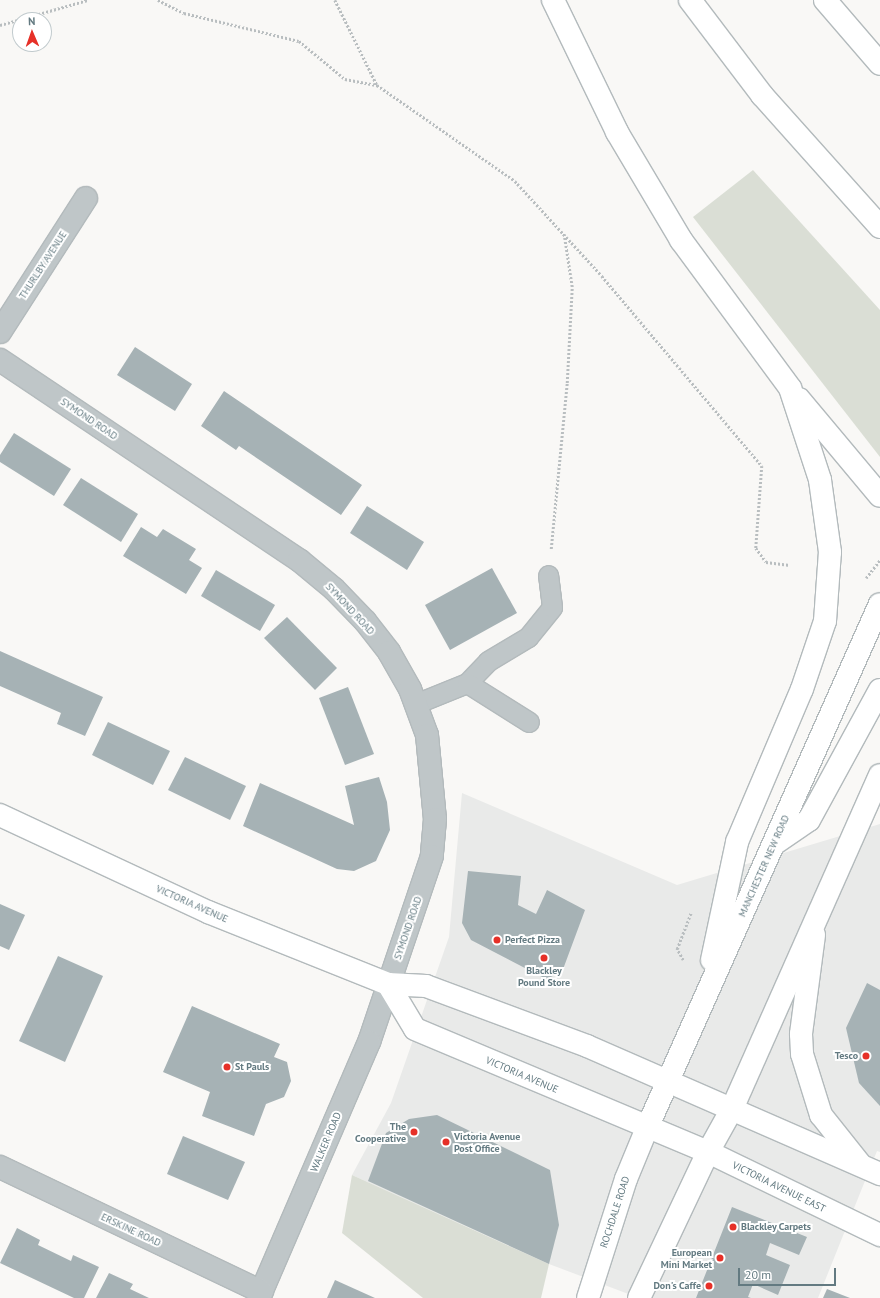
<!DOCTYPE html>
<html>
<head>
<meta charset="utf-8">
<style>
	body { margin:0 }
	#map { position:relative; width:880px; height:1298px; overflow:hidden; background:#f9f8f6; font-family:"PT Sans",sans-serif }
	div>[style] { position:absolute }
	.built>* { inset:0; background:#e9eae9 }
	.green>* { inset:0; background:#daded5 }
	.building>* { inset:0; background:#a6b2b5 }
	.path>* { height:2.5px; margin-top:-1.25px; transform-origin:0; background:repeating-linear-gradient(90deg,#b9bec0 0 2px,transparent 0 4px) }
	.roads { filter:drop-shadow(1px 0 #b3babc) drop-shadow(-1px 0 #b3babc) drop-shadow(0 1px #b3babc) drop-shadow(0 -1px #b3babc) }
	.service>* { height:19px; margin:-9.5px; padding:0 9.5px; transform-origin:9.5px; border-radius:9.5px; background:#bfc6c8 }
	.minor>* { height:22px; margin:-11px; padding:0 11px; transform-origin:11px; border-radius:11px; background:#bfc6c8 }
	.primary>* { height:22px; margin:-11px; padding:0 11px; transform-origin:11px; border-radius:11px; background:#fff }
	.motorway>* { height:22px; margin:-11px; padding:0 11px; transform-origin:11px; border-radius:11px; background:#fff }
	.dots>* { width:11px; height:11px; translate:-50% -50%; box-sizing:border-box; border:2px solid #fff; border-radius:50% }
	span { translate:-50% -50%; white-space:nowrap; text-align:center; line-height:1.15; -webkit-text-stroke:4px #fff; paint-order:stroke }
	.street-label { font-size:10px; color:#637a81 }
	.poi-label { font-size:10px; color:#637a81; font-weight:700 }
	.left { translate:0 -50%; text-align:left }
	.right { translate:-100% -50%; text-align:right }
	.north { position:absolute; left:12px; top:12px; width:40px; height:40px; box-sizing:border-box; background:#fff; border:1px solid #c1cacd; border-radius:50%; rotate:358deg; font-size:11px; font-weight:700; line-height:16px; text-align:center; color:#637a81 }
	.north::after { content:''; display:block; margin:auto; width:14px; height:18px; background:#e63028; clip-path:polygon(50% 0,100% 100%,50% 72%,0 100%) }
	.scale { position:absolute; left:738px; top:1268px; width:98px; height:18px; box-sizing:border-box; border:2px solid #637a81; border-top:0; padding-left:5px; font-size:12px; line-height:14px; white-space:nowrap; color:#637a81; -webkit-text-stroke:3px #fff; paint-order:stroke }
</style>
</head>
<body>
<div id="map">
	<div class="built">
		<i style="clip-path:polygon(462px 793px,677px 885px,880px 824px,880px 1152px,877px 1151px,818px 1298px,639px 1298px,549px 1264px,352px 1175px,391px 1103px,449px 937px)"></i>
	</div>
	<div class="green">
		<i style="clip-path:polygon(753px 170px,880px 310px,880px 457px,693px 217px)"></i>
		<i style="clip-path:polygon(352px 1175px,549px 1264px,541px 1298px,423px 1298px,342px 1233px)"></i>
	</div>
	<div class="building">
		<i style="clip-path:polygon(135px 347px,192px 384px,175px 411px,117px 375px)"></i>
		<i style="clip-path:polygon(224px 391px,362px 485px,341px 515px,239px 446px,236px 450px,201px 426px)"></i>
		<i style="clip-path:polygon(14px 433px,71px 469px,54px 496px,0 462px,0 455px)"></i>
		<i style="clip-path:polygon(81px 478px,138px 514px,121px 542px,63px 505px)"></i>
		<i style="clip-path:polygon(367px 506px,424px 542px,407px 570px,350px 533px)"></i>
		<i style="clip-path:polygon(141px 527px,157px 537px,163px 529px,196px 549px,189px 560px,202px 568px,186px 594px,123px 556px)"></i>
		<i style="clip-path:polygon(492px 568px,517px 613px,450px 650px,425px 605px)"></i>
		<i style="clip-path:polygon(216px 570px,275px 605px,260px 631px,201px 596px)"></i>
		<i style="clip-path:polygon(287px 617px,337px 668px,315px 690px,264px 638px)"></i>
		<i style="clip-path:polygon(0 651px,103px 697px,85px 736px,57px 724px,61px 713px,0 686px)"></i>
		<i style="clip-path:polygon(348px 687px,374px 754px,345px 765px,319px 698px)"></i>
		<i style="clip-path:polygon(108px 722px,170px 751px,153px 785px,92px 755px)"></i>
		<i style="clip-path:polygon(185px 757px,246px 786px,230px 820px,168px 790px)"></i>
		<i style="clip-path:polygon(379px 777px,387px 802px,390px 830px,376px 861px,354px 871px,337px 869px,243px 826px,260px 783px,354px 825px,345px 786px)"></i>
		<i style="clip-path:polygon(468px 871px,521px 876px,518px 905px,536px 914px,547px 890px,585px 910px,562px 972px,546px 979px,471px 940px,462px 923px)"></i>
		<i style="clip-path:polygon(0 904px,25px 915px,9px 950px,0 946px)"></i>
		<i style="clip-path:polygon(58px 956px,103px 976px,65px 1062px,19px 1041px)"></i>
		<i style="clip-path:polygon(867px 983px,880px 990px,880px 1106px,859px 1083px,846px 1028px)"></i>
		<i style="clip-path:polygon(192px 1006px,280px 1044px,274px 1057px,287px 1062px,291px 1081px,284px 1097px,266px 1104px,254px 1136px,202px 1116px,210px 1092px,163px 1072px)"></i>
		<i style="clip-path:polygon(437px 1115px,550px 1170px,559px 1225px,549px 1264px,368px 1181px,386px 1133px,409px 1119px)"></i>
		<i style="clip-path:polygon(183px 1136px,245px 1162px,228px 1200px,167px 1174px)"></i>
		<i style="clip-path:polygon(732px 1207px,807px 1237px,799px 1255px,770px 1243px,766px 1255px,790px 1265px,778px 1295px,753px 1284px,748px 1297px,751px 1298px,696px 1298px)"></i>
		<i style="clip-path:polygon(17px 1228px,40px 1240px,38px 1245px,71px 1261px,73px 1255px,99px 1267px,84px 1298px,74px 1298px,0 1263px)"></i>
		<i style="clip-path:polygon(109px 1273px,133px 1284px,130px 1289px,149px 1298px,96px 1298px)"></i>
		<i style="clip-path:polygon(335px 1280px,375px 1298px,327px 1298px)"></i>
		<i style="clip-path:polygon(827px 1289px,850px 1298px,823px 1298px)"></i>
	</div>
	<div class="path">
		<i style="left:158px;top:0;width:29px;rotate:27deg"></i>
		<i style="left:184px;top:13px;width:118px;rotate:13.7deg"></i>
		<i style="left:299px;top:41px;width:60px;rotate:39.6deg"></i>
		<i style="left:345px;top:79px;width:33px;rotate:11deg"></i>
		<i style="left:335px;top:0;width:95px;rotate:63.7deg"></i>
		<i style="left:377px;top:85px;width:168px;rotate:34.8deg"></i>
		<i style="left:515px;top:181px;width:129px;rotate:47.5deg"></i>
		<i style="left:602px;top:276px;width:248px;rotate:49.9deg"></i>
		<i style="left:762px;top:466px;width:82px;rotate:94.2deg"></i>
		<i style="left:756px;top:548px;width:17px;rotate:54deg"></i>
		<i style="left:766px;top:562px;width:24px;rotate:7deg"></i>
		<i style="left:0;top:25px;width:91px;rotate:-15.9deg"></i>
		<i style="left:551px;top:549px;width:167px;rotate:-84.5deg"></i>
		<i style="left:567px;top:383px;width:96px;rotate:-87deg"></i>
		<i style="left:572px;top:287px;width:53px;rotate:-98.7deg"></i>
		<i style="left:866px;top:578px;width:23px;rotate:-52deg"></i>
		<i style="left:683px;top:960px;width:13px;rotate:-119deg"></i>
		<i style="left:677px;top:949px;width:39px;rotate:-69deg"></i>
	</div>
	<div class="roads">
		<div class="service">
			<i style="left:467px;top:683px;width:30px;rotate:-46deg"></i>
			<i style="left:488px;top:661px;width:47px;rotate:-31deg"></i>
			<i style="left:528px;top:637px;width:38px;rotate:-51deg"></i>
			<i style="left:552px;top:607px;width:32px;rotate:-97deg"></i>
			<i style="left:415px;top:704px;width:56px;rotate:-22deg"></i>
			<i style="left:467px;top:683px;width:73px;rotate:32.2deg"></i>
		</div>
		<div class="minor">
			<i style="left:0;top:332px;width:159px;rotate:-57.3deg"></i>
			<i style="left:0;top:360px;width:360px;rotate:33.8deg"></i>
			<i style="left:299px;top:560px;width:45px;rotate:39.6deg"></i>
			<i style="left:334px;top:589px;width:45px;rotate:45.9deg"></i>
			<i style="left:365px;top:621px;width:39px;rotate:52deg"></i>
			<i style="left:389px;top:652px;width:43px;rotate:60.4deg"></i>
			<i style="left:410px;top:689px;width:49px;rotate:69.7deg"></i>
			<i style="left:427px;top:735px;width:84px;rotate:84.6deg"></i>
			<i style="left:435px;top:819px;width:37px;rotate:95deg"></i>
			<i style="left:432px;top:856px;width:196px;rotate:108.7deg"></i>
			<i style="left:369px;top:1042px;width:279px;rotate:113.3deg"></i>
			<i style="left:0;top:1167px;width:290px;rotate:25.5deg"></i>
		</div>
		<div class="primary">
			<i style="left:0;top:815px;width:230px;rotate:25deg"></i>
			<i style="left:208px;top:912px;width:194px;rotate:21.8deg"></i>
			<i style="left:388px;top:984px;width:38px;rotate:3deg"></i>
			<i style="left:426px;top:986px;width:172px;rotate:20.4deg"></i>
			<i style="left:587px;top:1046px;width:320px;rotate:23.6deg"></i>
			<i style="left:774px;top:844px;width:42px;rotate:-34.4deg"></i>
			<i style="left:809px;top:820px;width:148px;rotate:-61.4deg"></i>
			<i style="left:814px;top:935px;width:100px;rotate:97.5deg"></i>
			<i style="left:801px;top:1034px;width:20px;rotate:87deg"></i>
			<i style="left:802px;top:1054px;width:64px;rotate:72.7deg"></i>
			<i style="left:821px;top:1115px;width:63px;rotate:51.5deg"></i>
			<i style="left:712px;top:960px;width:121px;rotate:-78deg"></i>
			<i style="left:737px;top:842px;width:166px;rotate:-67deg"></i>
			<i style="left:802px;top:689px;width:72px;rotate:-71.3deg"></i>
			<i style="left:825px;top:621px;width:69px;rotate:-85.9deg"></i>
			<i style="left:388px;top:984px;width:52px;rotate:59deg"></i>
			<i style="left:415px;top:1029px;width:318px;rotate:22.8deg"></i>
			<i style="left:708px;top:1152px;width:191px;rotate:25.8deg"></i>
			<i style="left:588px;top:1298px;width:125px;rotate:-72.3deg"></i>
			<i style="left:626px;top:1179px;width:55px;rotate:-67.6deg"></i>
			<i style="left:647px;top:1128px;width:573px;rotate:-66.03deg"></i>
			<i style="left:639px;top:1298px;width:161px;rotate:-64.7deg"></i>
			<i style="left:708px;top:1152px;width:49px;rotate:-60.8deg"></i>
			<i style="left:732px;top:1109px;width:365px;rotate:-66.1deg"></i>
		</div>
		<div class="motorway">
			<i style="left:553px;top:0;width:147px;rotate:64.1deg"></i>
			<i style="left:617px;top:132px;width:126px;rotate:59.3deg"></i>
			<i style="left:681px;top:240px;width:184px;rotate:53.6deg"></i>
			<i style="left:790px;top:388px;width:97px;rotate:71.9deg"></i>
			<i style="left:820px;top:480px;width:73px;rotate:82.1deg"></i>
			<i style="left:690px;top:0;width:119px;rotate:52.8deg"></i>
			<i style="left:762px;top:95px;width:177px;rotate:48.2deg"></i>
			<i style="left:825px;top:0;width:84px;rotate:49.3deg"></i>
			<i style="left:799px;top:399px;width:126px;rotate:50.1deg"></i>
		</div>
	</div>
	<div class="dots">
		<i style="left:497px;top:940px;background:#e63028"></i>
		<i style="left:544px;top:958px;background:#e63028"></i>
		<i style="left:866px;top:1056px;background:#e63028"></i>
		<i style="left:227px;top:1067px;background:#e63028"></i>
		<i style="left:414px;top:1132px;background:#e63028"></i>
		<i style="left:446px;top:1142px;background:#e63028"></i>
		<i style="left:733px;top:1227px;background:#e63028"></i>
		<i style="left:720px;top:1258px;background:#e63028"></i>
		<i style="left:709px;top:1286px;background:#e63028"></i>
	</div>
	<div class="street-label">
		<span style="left:43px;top:265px;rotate:-57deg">THURLBY AVENUE</span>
		<span style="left:89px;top:419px;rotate:34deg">SYMOND ROAD</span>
		<span style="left:350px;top:609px;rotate:47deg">SYMOND ROAD</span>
		<span style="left:764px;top:866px;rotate:-66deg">MANCHESTER NEW ROAD</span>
		<span style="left:192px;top:904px;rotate:24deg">VICTORIA AVENUE</span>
		<span style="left:408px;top:928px;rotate:-71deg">SYMOND ROAD</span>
		<span style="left:522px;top:1075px;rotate:23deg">VICTORIA AVENUE</span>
		<span style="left:326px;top:1142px;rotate:-67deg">WALKER ROAD</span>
		<span style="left:779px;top:1187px;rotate:26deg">VICTORIA AVENUE EAST</span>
		<span style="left:615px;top:1212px;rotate:-72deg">ROCHDALE ROAD</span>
		<span style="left:131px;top:1230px;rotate:25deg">ERSKINE ROAD</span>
	</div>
	<div class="poi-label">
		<span class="left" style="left:505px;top:940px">Perfect Pizza</span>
		<span style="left:544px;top:976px">Blackley<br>Pound Store</span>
		<span class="right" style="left:858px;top:1056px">Tesco</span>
		<span class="left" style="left:235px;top:1067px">St Pauls</span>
		<span class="right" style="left:406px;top:1132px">The<br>Cooperative</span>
		<span class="left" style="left:454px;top:1142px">Victoria Avenue<br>Post Office</span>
		<span class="left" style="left:741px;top:1227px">Blackley Carpets</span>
		<span class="right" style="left:712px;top:1258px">European<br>Mini Market</span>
		<span class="right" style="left:701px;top:1286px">Don's Caffe</span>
	</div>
	<div class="north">N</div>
	<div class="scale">20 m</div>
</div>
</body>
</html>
